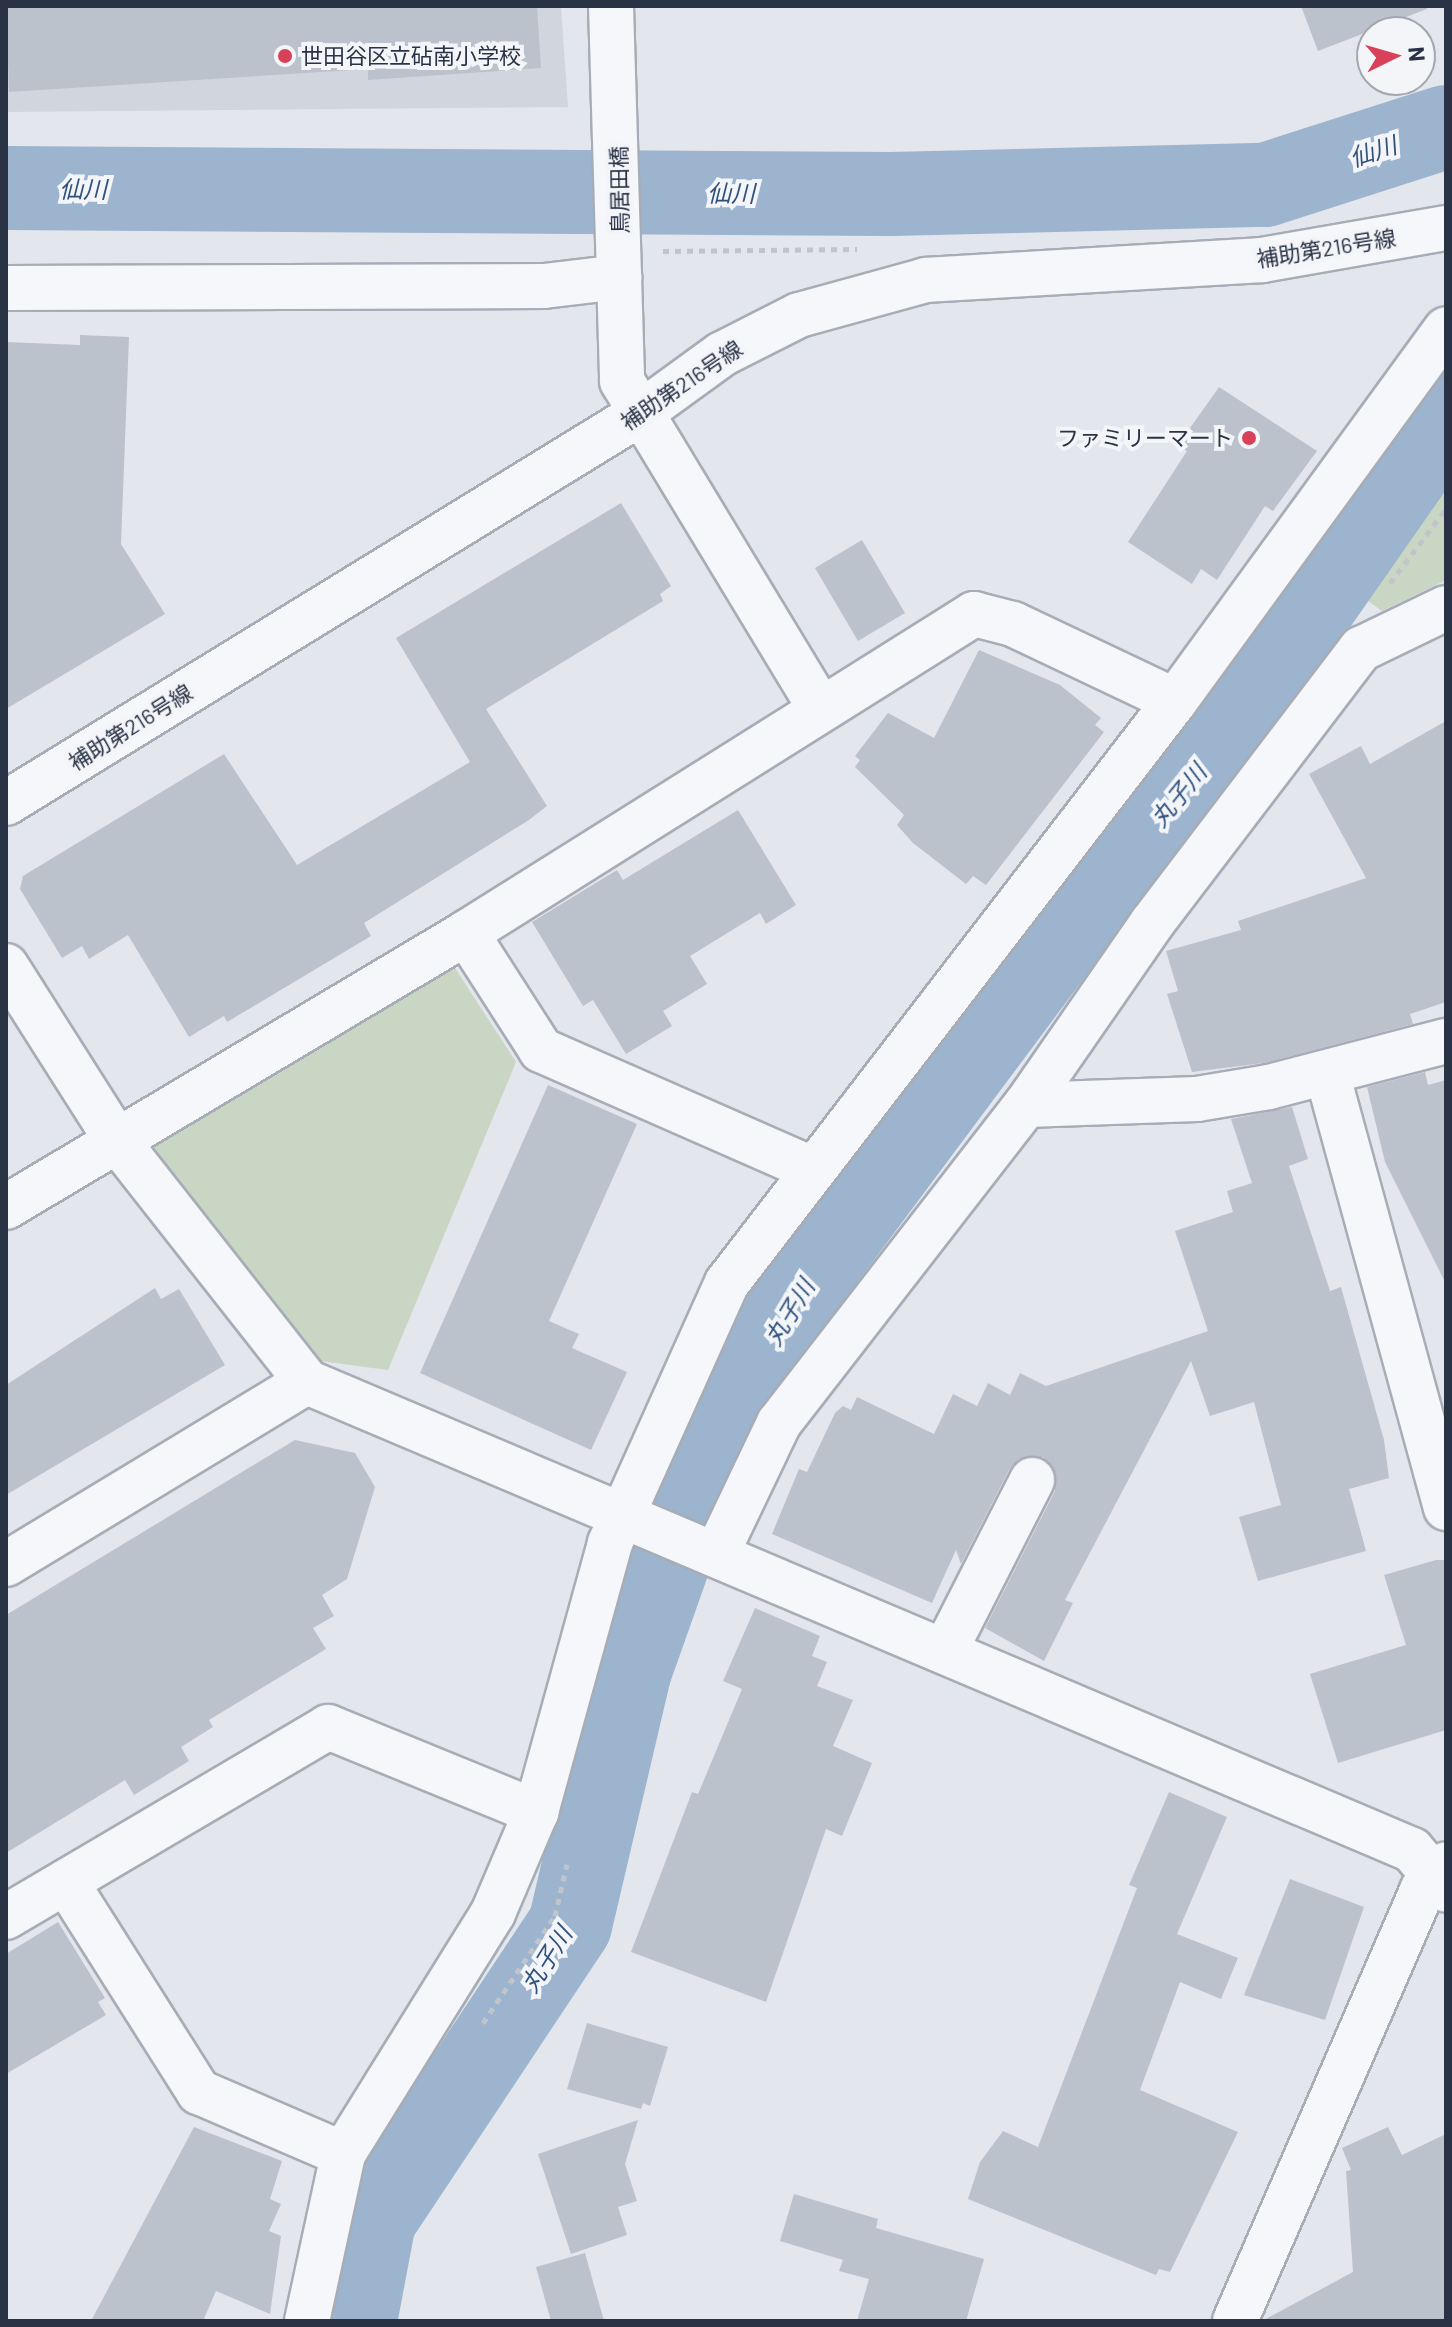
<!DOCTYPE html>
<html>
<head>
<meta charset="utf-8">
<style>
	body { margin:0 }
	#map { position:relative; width:1452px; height:2327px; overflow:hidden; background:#e3e6ec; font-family:Barlow,"Noto Sans JP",sans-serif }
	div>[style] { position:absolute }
	.built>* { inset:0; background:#d1d5de }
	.green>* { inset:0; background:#c8d6c3 }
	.river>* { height:84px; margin:-42px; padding:0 42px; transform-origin:42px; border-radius:42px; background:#9cb4ce }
	.building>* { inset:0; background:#bcc2cc }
	.path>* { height:5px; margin-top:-2.5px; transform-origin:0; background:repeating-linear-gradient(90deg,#c1c4cb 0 6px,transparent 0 12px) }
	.roads { filter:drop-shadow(2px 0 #a7adb7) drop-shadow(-2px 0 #a7adb7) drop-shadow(0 2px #a7adb7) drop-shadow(0 -2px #a7adb7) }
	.minor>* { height:44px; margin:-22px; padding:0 22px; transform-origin:22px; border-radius:22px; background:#f6f7fa }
	.dots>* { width:22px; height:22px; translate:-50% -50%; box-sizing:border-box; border:4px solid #f3f5f9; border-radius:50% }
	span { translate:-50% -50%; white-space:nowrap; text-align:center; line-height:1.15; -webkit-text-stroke:8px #f3f5f9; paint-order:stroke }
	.poi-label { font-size:22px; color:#293345 }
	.left { translate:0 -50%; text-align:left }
	.right { translate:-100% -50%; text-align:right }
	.street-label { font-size:22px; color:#293345 }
	.water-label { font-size:24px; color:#30527d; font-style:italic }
	.frame { position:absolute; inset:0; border:8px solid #293345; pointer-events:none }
	.north { position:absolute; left:1356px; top:16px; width:80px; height:80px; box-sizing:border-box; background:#f3f5f9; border:2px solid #a2a7b1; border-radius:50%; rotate:85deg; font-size:22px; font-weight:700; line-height:32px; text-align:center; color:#293345 }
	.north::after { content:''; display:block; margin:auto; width:28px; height:36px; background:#d84157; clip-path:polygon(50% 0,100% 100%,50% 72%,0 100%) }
</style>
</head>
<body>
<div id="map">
	<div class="built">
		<i style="clip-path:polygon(6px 6px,561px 6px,568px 107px,6px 112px)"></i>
	</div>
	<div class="green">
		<i style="clip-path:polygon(1446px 477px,1446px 580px,1382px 611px,1349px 587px)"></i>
		<i style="clip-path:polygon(453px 965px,516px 1062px,388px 1370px,320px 1361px,150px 1149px)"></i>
	</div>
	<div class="river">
		<i style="left:6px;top:188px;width:885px;rotate:0.39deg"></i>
		<i style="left:891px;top:194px;width:374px;rotate:-1.4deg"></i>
		<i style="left:1265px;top:185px;width:190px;rotate:-17.8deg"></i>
		<i style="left:355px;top:2321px;width:103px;rotate:-79.3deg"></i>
		<i style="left:374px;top:2220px;width:354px;rotate:-56.4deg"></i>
		<i style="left:570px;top:1925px;width:262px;rotate:-76.8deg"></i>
		<i style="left:630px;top:1670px;width:230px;rotate:-70.5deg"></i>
		<i style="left:707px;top:1453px;width:193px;rotate:-60.3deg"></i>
		<i style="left:803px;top:1285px;width:449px;rotate:-53.3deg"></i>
		<i style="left:1071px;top:925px;width:215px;rotate:-50.7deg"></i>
		<i style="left:1207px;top:759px;width:418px;rotate:-55.1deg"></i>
	</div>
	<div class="building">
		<i style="clip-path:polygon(6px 6px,537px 6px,541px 68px,368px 80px,368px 69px,9px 92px)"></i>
		<i style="clip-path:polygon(1301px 6px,1427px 6px,1427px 9px,1318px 51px)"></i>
		<i style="clip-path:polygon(80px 335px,129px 337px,121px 544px,165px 614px,6px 709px,6px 342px,80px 345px)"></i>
		<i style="clip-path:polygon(1219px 387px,1317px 451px,1273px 511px,1265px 506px,1217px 580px,1201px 569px,1192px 584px,1128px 542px,1187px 451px,1178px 445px)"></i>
		<i style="clip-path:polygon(621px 503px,671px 586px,660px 594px,663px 601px,486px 709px,547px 806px,529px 820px,364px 923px,371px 936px,227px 1022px,224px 1016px,189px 1037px,128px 935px,89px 959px,82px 946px,62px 958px,20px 889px,23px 876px,224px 754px,297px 865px,470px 762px,396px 638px)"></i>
		<i style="clip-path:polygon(862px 540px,905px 613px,858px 641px,815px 568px)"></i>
		<i style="clip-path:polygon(979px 650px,1060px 685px,1101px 718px,1095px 725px,1104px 732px,986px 885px,973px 876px,966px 884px,913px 843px,897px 825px,904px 815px,855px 767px,860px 760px,855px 756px,888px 713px,934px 738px)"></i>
		<i style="clip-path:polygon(1446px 721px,1446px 1002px,1410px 1014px,1413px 1024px,1264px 1063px,1192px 1072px,1167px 994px,1178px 991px,1166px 951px,1241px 930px,1238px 921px,1366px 878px,1309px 774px,1361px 746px,1370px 764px)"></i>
		<i style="clip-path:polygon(738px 810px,796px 905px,766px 924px,760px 913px,690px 956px,707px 984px,663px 1011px,672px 1026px,626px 1054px,593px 1000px,583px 1006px,532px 922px,617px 870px,623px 880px)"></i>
		<i style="clip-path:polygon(1425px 1072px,1428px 1085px,1446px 1080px,1446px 1284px,1385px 1162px,1367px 1087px)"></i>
		<i style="clip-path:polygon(548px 1085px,637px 1124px,549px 1321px,579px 1334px,572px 1348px,627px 1372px,591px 1450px,420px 1373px)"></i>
		<i style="clip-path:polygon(1292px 1107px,1308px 1159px,1289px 1166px,1330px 1291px,1341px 1287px,1384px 1440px,1389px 1478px,1349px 1489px,1366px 1551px,1258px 1581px,1239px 1517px,1281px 1505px,1254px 1402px,1210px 1416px,1191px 1361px,1065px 1600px,1073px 1603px,1044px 1661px,985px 1628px,1055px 1491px,1053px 1467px,1043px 1457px,1019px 1459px,1010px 1468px,961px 1564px,956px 1550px,932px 1603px,772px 1534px,799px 1469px,807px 1472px,835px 1413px,843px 1406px,851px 1410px,857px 1397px,934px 1434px,953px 1394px,977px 1406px,988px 1383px,1010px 1395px,1020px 1373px,1046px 1386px,1208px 1331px,1175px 1231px,1233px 1212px,1227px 1191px,1252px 1183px,1231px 1119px)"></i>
		<i style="clip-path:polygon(155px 1288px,161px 1299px,179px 1289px,225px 1365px,6px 1495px,6px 1385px)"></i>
		<i style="clip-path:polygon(295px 1440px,355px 1453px,375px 1487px,347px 1579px,322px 1595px,334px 1616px,313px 1628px,326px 1649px,209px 1720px,213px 1727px,181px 1747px,189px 1761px,134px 1795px,125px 1780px,6px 1853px,6px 1615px)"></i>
		<i style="clip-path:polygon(1436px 1560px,1446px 1560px,1446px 1730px,1338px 1763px,1310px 1674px,1406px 1645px,1384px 1575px)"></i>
		<i style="clip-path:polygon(755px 1608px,820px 1636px,812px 1656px,827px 1662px,817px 1686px,853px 1700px,833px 1746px,872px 1763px,842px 1836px,826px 1829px,766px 2002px,631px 1952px,692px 1792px,698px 1794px,742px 1689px,723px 1681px)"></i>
		<i style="clip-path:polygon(1169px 1792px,1227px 1817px,1177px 1934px,1238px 1958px,1221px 1999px,1180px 1982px,1140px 2090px,1238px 2132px,1170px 2272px,1159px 2269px,1156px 2275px,968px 2199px,980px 2162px,1003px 2131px,1038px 2147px,1137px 1888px,1129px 1885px)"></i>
		<i style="clip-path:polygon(1290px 1879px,1364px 1907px,1325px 2020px,1244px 1995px)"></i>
		<i style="clip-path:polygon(58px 1922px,105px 1998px,98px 2002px,106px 2015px,6px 2074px,6px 1954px)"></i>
		<i style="clip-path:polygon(587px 2023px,668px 2047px,650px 2106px,643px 2103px,641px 2109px,567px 2089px)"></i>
		<i style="clip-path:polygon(638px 2120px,625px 2164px,637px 2201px,618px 2207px,627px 2235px,571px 2254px,538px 2154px)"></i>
		<i style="clip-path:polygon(194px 2127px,282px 2161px,270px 2199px,281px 2204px,269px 2231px,281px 2236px,270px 2314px,216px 2291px,203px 2321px,91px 2321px)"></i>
		<i style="clip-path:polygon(1388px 2127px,1402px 2155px,1446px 2134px,1446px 2321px,1262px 2321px,1353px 2272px,1346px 2171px,1351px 2170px,1342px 2148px)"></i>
		<i style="clip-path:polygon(794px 2194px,878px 2219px,876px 2228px,984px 2259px,966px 2321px,857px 2321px,869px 2279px,839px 2271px,843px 2260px,780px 2241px)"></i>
		<i style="clip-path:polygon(585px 2253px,604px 2321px,551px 2321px,536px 2267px)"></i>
	</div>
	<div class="path">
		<i style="left:663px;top:251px;width:194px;rotate:-0.6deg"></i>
		<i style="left:1390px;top:583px;width:93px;rotate:-52.9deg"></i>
		<i style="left:483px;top:2023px;width:129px;rotate:-56.1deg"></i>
		<i style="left:555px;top:1916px;width:53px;rotate:-77deg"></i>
	</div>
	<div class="roads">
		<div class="minor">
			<i style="left:611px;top:6px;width:375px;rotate:88.3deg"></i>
			<i style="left:622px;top:381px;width:384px;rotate:58.8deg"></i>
			<i style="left:6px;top:288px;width:538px;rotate:-0.21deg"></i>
			<i style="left:544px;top:286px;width:76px;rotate:-6.8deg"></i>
			<i style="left:6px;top:803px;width:742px;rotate:-31.55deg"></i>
			<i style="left:638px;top:415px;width:104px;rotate:-36deg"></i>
			<i style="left:722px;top:354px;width:86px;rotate:-26.9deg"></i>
			<i style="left:799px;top:315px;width:132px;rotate:-15.4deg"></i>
			<i style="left:926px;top:280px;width:337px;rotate:-3.4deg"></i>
			<i style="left:1262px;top:260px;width:187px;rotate:-9.9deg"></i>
			<i style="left:466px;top:933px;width:139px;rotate:57.3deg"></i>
			<i style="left:541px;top:1050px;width:296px;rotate:23.7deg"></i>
			<i style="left:6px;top:966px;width:204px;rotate:57.6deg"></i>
			<i style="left:115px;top:1138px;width:310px;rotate:51.8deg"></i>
			<i style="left:307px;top:1382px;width:1200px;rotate:22.95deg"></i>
			<i style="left:1412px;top:1850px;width:52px;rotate:49.6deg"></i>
			<i style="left:1327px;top:1073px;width:451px;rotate:74.7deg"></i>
			<i style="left:1026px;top:1105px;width:171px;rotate:-2deg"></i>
			<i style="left:1197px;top:1099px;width:73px;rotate:-9.5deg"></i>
			<i style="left:1269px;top:1087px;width:183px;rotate:-14.6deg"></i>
			<i style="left:6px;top:1207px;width:535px;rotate:-30.78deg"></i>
			<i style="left:466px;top:933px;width:600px;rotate:-32.13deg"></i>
			<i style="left:974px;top:614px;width:40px;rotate:14.4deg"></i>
			<i style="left:1013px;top:624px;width:179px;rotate:25.4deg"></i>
			<i style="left:716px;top:1555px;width:146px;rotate:-64.5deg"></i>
			<i style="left:779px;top:1423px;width:403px;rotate:-52.2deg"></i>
			<i style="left:1026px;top:1105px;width:221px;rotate:-55.3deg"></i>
			<i style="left:1152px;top:923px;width:345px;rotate:-52.7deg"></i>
			<i style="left:1361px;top:649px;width:94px;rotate:-25.8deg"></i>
			<i style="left:6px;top:1564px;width:352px;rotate:-31.2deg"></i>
			<i style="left:945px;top:1651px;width:192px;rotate:-63deg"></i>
			<i style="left:66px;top:1882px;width:249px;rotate:57.7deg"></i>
			<i style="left:199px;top:2092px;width:157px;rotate:23.3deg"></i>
			<i style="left:6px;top:1917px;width:374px;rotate:-30.5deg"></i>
			<i style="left:328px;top:1727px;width:225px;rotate:22.2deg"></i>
			<i style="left:307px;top:2321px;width:171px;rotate:-77.8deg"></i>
			<i style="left:343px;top:2154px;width:284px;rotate:-58.1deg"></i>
			<i style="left:493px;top:1913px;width:110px;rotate:-66.9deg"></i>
			<i style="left:536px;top:1812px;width:279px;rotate:-74.6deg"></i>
			<i style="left:610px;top:1543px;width:285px;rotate:-65.8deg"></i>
			<i style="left:727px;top:1283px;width:734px;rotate:-52.41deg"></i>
			<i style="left:1175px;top:701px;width:460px;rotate:-53.9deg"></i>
			<i style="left:1235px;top:2321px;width:470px;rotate:-66.5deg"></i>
			<i style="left:1422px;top:1890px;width:35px;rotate:-47deg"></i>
		</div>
	</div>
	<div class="dots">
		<i style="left:285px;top:56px;background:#d84157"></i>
		<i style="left:1249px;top:438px;background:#d84157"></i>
	</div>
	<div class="poi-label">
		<span class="left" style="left:301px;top:56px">世田谷区立砧南小学校</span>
		<span class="right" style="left:1233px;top:438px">ファミリーマート</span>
	</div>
	<div class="street-label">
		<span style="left:619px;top:190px;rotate:-91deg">鳥居田橋</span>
		<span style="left:1326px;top:248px;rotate:-9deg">補助第216号線</span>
		<span style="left:681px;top:385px;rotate:-34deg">補助第216号線</span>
		<span style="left:130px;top:727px;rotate:-32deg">補助第216号線</span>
	</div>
	<div class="water-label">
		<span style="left:1373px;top:151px;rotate:-18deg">仙川</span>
		<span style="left:83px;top:189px">仙川</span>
		<span style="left:731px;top:193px">仙川</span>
		<span style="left:1178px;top:795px;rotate:-51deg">丸子川</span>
		<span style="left:789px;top:1312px;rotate:-59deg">丸子川</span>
		<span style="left:546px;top:1959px;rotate:-58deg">丸子川</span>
	</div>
	<div class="frame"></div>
	<div class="north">N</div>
</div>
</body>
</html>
